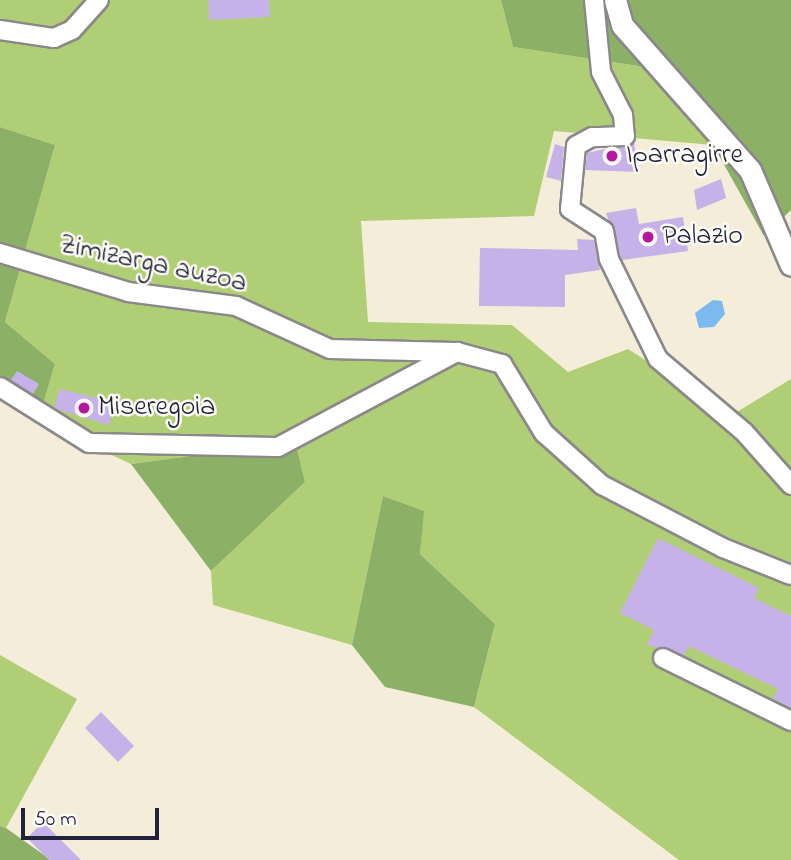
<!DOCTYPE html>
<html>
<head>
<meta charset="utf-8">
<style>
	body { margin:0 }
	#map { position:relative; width:791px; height:860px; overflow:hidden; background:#f4edd9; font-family:"Indie Flower",sans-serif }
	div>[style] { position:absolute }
	.green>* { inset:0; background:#b0ce75 }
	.forest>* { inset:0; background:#8cb166 }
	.water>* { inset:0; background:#7bb9ee }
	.building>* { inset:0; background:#c6b2e9 }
	.roads { filter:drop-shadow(2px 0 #8b888a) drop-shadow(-2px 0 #8b888a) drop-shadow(0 2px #8b888a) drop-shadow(0 -2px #8b888a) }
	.minor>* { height:18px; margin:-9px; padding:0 9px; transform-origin:9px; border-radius:9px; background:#fff }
	.tertiary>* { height:21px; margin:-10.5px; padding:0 10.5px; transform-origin:10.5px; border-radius:10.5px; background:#fff }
	.dots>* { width:19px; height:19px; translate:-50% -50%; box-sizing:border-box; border:4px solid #fdfcf7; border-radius:50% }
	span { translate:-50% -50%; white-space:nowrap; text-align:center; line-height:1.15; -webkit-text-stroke:5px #fdfcf7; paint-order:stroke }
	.poi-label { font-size:28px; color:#22223b }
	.left { translate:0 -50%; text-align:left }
	.street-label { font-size:28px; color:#22223b }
	.scale { position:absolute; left:21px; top:808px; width:138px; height:32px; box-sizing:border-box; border:4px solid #22223b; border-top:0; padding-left:9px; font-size:21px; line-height:24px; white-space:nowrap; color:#22223b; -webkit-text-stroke:5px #fdfcf7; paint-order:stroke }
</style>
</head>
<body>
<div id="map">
	<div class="green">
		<i style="clip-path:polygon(0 0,501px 0,513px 47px,658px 69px,713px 145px,554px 131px,534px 216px,361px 221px,368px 322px,512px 325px,568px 372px,628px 349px,732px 415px,791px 379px,791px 860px,679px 860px,474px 707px,495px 624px,420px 554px,423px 511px,383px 496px,352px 645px,213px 605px,211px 571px,305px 482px,294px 442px,131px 464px,38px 421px,55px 364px,5px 322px,55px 145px,0 127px)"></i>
		<i style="clip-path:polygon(0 655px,77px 699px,6px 828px,0 826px)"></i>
	</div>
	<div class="forest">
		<i style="clip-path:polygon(501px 0,791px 0,791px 210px,764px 236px,713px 145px,658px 69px,513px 47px)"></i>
		<i style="clip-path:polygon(0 127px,55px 145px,5px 322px,55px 364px,38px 421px,0 390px)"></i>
		<i style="clip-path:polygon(295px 442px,305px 482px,211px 571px,131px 464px)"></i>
		<i style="clip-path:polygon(383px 496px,424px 511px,420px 554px,495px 624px,474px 707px,385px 687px,352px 645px)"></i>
		<i style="clip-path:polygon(0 826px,6px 828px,51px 860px,0 860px)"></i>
	</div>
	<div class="water">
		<i style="clip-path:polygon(713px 300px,722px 301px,725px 314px,714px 327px,699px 328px,695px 313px)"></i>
	</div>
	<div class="building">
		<i style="clip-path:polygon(208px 0,269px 0,270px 17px,209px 20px)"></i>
		<i style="clip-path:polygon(634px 142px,638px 172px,585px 170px,587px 153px)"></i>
		<i style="clip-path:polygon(555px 144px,564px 147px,561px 181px,546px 177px)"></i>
		<i style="clip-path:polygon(721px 179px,726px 198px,697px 210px,694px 190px)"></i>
		<i style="clip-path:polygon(636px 208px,639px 224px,683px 217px,688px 251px,622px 260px,606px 213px)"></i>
		<i style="clip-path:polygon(577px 239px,594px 240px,600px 270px,565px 275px,565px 307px,479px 306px,480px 248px,578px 250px)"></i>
		<i style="clip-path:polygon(17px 371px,39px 384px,33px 394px,11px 380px)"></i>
		<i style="clip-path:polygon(60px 389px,109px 401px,114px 405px,109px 425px,54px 408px)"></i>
		<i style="clip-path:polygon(658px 538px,759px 588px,754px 598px,791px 616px,791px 708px,773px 699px,778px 689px,689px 646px,684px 655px,647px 645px,654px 630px,620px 613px)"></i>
		<i style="clip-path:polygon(101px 712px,134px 746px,118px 762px,85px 728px)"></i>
		<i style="clip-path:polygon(43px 822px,81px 860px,49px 860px,27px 838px)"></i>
	</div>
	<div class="roads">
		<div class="minor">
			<i style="left:594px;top:0;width:72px;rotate:84.4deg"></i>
			<i style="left:601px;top:72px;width:48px;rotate:62.9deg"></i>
			<i style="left:623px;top:115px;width:21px;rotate:85deg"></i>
			<i style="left:625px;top:136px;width:33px;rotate:178deg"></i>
			<i style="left:592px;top:137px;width:18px;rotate:151deg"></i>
			<i style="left:576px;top:146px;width:63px;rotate:95.4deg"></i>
			<i style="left:570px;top:209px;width:40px;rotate:32.9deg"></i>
			<i style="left:604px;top:231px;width:28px;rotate:80deg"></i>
			<i style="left:609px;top:259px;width:111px;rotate:63.9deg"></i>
			<i style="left:658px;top:359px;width:113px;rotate:40.3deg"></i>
			<i style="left:744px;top:432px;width:71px;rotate:48.4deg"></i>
			<i style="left:0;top:30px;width:55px;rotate:8.4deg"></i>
			<i style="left:54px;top:38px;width:20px;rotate:-24deg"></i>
			<i style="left:72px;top:30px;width:40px;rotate:-48deg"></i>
			<i style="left:0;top:253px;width:134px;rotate:16.9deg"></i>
			<i style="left:128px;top:292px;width:109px;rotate:7.4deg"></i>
			<i style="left:236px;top:306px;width:103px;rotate:24.6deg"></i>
			<i style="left:330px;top:349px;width:124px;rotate:1.4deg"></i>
			<i style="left:0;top:387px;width:105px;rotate:32.2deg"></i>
			<i style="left:89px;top:443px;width:189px;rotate:1.2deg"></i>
			<i style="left:278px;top:447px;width:203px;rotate:-28deg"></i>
			<i style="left:457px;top:352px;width:47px;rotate:14.9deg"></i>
			<i style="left:502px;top:364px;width:81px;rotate:58.7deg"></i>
			<i style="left:544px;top:433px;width:78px;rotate:41.9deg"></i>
			<i style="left:602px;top:485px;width:136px;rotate:27.5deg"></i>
			<i style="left:723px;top:548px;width:73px;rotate:21.7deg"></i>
			<i style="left:663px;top:658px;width:143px;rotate:26.2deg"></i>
		</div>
		<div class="tertiary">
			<i style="left:615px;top:0;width:26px;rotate:74deg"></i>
			<i style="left:622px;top:25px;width:193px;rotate:48.6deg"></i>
			<i style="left:750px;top:170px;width:103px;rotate:66.7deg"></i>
		</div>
	</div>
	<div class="dots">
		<i style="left:612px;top:156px;background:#b5179e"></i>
		<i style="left:648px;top:237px;background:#b5179e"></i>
		<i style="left:84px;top:408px;background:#b5179e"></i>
	</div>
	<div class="poi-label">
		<span class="left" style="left:626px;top:156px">Iparragirre</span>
		<span class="left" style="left:662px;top:237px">Palazio</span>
		<span class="left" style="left:98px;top:408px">Miseregoia</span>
	</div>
	<div class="street-label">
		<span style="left:153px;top:265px;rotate:12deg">Zimizarga auzoa</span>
	</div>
	<div class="scale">50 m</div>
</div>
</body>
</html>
